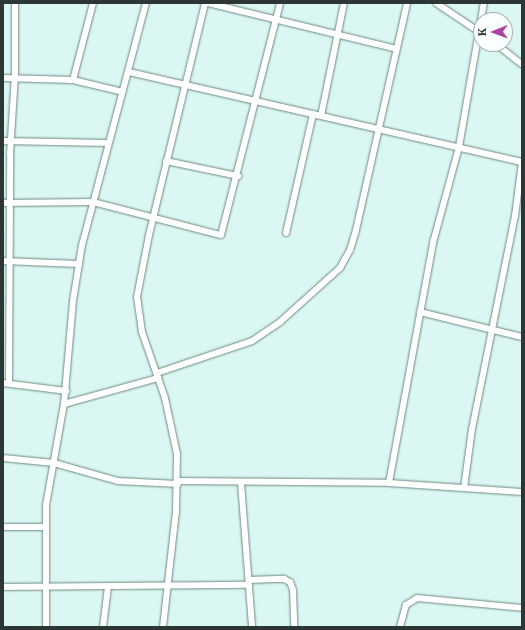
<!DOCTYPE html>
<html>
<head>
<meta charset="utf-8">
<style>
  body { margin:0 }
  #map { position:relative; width:525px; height:630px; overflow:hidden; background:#dbf7f3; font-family:"IBM Plex Serif",serif }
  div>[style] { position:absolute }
  .roads { filter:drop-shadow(0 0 1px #6e8884) drop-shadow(0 0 1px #6e8884) }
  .minor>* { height:6px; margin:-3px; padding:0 3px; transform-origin:3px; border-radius:3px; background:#fff }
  span { translate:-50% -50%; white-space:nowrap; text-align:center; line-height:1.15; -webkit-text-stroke:3.5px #f9fffe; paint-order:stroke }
  .frame { position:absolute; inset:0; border:4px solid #2c3735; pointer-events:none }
  .north { position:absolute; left:473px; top:12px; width:40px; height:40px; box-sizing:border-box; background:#f9fffe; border:1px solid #a7afae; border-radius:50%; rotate:269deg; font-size:11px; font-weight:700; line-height:16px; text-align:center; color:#2c3735 }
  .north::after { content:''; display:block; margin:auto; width:14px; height:18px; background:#ad43a4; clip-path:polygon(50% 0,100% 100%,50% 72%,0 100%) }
</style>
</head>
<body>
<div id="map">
  <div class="roads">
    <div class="minor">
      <i style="left:208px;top:3px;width:194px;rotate:13.7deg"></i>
      <i style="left:436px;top:3px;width:54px;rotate:33.7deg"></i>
      <i style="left:496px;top:44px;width:33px;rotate:38deg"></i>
      <i style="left:129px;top:72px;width:403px;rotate:12.9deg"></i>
      <i style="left:3px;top:78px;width:70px;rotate:1.6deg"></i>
      <i style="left:73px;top:80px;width:51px;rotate:13.5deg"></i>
      <i style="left:73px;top:80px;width:80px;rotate:-75.4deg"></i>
      <i style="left:321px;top:116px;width:115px;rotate:-78.5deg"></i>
      <i style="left:3px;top:141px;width:104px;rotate:1.1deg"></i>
      <i style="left:166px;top:161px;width:74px;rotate:11.8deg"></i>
      <i style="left:3px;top:203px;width:90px;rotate:-0.6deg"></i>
      <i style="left:93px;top:202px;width:132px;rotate:14.5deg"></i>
      <i style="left:221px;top:235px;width:239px;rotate:-75.7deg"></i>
      <i style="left:286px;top:233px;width:122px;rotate:-77.2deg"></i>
      <i style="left:3px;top:261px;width:76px;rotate:2.3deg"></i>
      <i style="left:420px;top:312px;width:105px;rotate:13.8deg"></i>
      <i style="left:157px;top:373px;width:100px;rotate:-18.6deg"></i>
      <i style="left:252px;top:341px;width:34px;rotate:-34deg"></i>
      <i style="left:280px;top:322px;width:81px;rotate:-42deg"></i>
      <i style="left:340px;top:268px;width:21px;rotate:-61deg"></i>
      <i style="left:350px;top:250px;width:21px;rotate:-73deg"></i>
      <i style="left:356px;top:230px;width:233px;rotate:-77.3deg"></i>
      <i style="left:3px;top:383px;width:64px;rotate:7.2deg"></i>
      <i style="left:9px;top:383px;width:229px;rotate:-89.7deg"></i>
      <i style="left:10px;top:154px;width:80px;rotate:-86.4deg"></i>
      <i style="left:15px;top:74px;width:71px;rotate:-90deg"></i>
      <i style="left:64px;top:404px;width:98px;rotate:-15.5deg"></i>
      <i style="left:3px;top:458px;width:51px;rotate:5.6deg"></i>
      <i style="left:54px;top:463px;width:66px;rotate:15.7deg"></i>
      <i style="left:118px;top:481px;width:60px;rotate:2.9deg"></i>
      <i style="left:178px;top:481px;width:211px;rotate:0.5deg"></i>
      <i style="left:389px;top:483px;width:133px;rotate:3.9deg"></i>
      <i style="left:241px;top:483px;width:144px;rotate:85.6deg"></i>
      <i style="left:389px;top:483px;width:248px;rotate:-79.6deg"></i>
      <i style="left:434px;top:239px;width:95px;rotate:-74.8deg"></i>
      <i style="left:459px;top:147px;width:146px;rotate:-80.2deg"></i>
      <i style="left:464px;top:488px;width:60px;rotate:-82.3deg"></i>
      <i style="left:472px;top:429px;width:217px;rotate:-78.6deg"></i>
      <i style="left:515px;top:216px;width:54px;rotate:-82.6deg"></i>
      <i style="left:3px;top:527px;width:43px"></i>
      <i style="left:249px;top:580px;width:35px;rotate:-2deg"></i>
      <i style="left:284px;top:579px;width:7px;rotate:27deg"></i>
      <i style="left:290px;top:582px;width:9px;rotate:69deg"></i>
      <i style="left:293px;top:590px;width:37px;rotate:88deg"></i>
      <i style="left:3px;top:587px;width:246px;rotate:-0.5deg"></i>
      <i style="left:46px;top:627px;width:122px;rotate:-90deg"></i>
      <i style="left:46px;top:505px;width:103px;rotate:-79.9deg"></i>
      <i style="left:64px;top:404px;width:103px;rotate:-85deg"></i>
      <i style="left:73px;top:301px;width:57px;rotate:-80.9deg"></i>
      <i style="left:82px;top:245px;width:250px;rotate:-75.2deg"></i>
      <i style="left:103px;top:627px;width:40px;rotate:-82.9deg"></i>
      <i style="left:163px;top:627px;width:116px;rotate:-83.6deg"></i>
      <i style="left:176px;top:512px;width:58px;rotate:-89deg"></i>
      <i style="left:177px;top:454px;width:57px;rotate:-102.1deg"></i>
      <i style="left:165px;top:398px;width:70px;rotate:-109.2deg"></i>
      <i style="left:142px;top:332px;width:35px;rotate:-98deg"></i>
      <i style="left:137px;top:297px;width:63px;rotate:-79deg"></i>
      <i style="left:149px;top:235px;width:239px;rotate:-76.4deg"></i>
      <i style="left:400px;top:627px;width:23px;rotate:-75deg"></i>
      <i style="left:406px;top:605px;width:13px;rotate:-32deg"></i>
      <i style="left:417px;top:598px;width:105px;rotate:5.4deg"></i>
    </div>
  </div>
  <div class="frame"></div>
  <div class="north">K</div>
</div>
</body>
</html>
